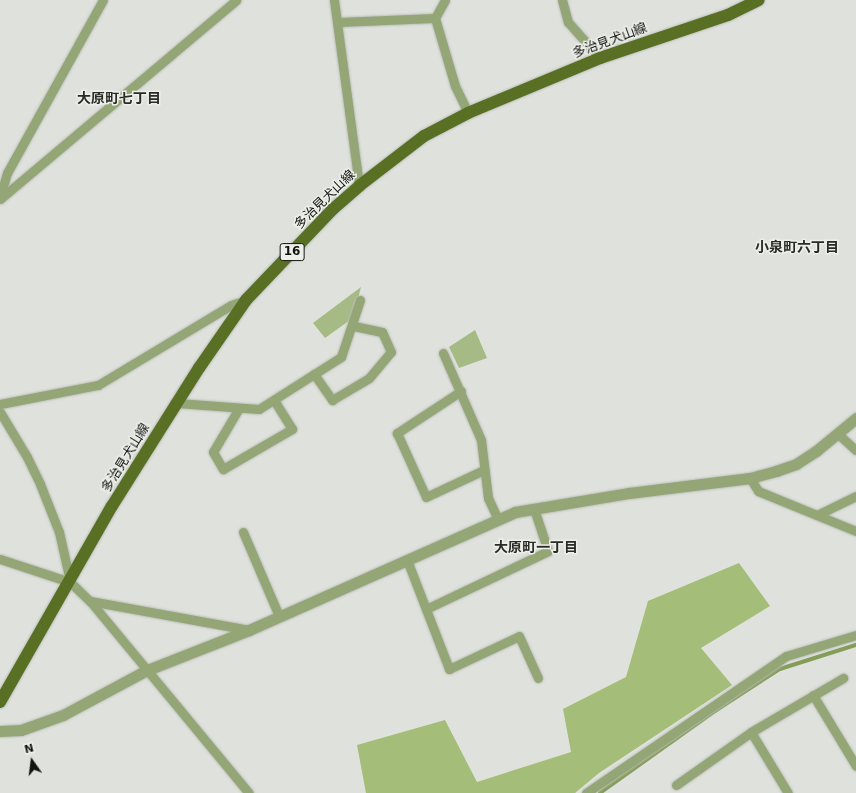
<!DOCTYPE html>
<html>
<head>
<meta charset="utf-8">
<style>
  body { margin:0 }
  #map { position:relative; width:856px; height:793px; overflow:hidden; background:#dfe2dc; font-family:"DejaVu Sans","Noto Sans JP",sans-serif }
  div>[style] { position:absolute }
  .green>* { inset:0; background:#a6ba85 }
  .forest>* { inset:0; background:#a4bd78 }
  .stream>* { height:3.5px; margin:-1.75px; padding:0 1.75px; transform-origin:1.75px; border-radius:1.75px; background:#869d5a }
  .roads { filter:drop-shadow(0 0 1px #babdb8) drop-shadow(0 0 1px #babdb8) }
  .minor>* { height:9px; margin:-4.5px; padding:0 4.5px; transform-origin:4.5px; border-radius:4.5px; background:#94a675 }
  .tertiary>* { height:11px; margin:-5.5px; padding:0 5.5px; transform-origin:5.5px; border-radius:5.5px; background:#94a675 }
  .primary>* { height:12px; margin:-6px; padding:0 6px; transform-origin:6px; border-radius:6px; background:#597024 }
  span { translate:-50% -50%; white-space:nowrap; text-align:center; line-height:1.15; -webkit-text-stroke:3px #edefe9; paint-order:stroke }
  .shield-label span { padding:1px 3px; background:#edefe9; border:1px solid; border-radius:3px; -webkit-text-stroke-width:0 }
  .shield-label { font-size:12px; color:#131412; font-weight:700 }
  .street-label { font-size:13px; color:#131412 }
  .neighbourhood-label { font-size:14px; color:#2a2b27; font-weight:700 }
  .north { position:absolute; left:12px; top:741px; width:40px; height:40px; -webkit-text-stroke:3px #edefe9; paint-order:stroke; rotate:346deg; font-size:11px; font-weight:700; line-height:16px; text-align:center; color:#131412 }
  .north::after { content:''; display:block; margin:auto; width:14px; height:18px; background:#131412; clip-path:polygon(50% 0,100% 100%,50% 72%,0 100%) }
</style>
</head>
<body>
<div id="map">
  <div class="green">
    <i style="clip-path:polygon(361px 287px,353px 318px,325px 338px,313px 323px)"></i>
    <i style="clip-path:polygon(475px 330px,487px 358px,459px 368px,449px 347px)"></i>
  </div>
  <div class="forest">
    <i style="clip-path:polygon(739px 563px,770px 606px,701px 648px,732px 685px,599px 773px,575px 793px,366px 793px,357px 745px,445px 720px,477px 782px,571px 752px,563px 709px,626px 677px,648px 601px)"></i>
  </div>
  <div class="stream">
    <i style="left:600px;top:793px;width:141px;rotate:-35.5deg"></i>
    <i style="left:715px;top:711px;width:77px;rotate:-32.9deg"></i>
    <i style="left:780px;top:669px;width:80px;rotate:-17.5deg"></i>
  </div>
  <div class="roads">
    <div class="minor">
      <i style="left:334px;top:0;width:188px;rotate:82.3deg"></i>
      <i style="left:445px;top:0;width:21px;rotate:119deg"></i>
      <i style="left:435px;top:18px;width:71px;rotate:73.6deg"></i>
      <i style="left:455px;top:86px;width:30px;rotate:64deg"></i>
      <i style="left:562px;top:0;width:23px;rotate:75deg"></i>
      <i style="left:568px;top:22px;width:48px;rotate:48.4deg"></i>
      <i style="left:338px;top:22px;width:97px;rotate:-2.4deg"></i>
      <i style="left:0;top:196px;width:24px;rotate:-73deg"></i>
      <i style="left:7px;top:173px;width:198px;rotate:-61deg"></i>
      <i style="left:0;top:199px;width:309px;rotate:-40.1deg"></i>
      <i style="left:443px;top:353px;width:95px;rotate:66.4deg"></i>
      <i style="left:481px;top:440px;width:58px;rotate:83.1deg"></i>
      <i style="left:488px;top:498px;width:23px;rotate:65deg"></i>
      <i style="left:314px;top:374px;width:32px;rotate:55deg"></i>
      <i style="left:332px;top:400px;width:43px;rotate:-30.7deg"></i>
      <i style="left:369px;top:378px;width:34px;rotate:-50deg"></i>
      <i style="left:391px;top:352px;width:22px;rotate:-114deg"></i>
      <i style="left:382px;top:332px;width:30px;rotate:-168deg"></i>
      <i style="left:461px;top:391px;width:77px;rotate:146.7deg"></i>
      <i style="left:397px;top:433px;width:70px;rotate:65.6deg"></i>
      <i style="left:426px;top:497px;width:64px;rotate:-25deg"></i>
      <i style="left:177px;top:403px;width:82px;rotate:4.2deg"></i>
      <i style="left:259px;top:409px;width:97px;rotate:-32.4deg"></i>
      <i style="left:341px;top:357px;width:60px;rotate:-71.6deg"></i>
      <i style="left:0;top:404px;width:100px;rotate:-11deg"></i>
      <i style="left:98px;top:385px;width:155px;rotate:-31deg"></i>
      <i style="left:231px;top:305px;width:16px;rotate:-18deg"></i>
      <i style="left:239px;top:408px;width:51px;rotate:120.6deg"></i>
      <i style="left:213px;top:452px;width:20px;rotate:60deg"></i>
      <i style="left:223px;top:469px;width:80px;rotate:-30.1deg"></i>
      <i style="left:292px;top:429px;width:34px;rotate:-122deg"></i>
      <i style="left:0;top:412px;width:52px;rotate:59deg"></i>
      <i style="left:27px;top:457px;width:30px;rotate:64deg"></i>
      <i style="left:40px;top:484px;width:52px;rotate:68.4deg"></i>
      <i style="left:59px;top:532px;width:50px;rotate:77.3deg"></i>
      <i style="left:838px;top:434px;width:24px;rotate:42deg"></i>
      <i style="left:750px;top:478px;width:15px;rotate:58deg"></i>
      <i style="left:758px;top:491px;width:106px;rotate:22.2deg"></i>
      <i style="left:817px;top:515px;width:43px;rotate:-26deg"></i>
      <i style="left:243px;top:532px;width:91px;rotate:66.8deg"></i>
      <i style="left:0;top:559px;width:74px;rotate:18.2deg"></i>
      <i style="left:70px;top:582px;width:28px;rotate:44deg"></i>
      <i style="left:90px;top:601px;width:249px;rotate:50.4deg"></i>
      <i style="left:407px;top:560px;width:117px;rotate:68.9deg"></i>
      <i style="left:449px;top:669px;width:77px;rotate:-25.2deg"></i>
      <i style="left:519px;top:636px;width:46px;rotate:65.7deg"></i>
      <i style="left:90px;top:601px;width:162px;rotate:10.3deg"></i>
      <i style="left:426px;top:609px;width:135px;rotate:-25.4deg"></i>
      <i style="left:548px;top:551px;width:44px;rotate:-108.4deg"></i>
      <i style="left:813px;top:695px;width:83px;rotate:58.8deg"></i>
      <i style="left:751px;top:732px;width:71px;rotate:58.8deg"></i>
      <i style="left:676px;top:785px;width:92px;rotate:-35.2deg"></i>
      <i style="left:751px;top:732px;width:107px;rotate:-30.4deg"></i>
      <i style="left:586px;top:793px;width:242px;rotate:-34.4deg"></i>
      <i style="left:786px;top:656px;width:73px;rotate:-16.7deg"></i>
    </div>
    <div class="tertiary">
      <i style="left:0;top:731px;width:21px;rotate:-3deg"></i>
      <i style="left:21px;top:730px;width:45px;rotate:-19.7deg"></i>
      <i style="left:63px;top:715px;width:95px;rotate:-28.2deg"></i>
      <i style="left:147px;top:670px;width:110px;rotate:-21.4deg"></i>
      <i style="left:249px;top:630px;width:291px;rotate:-23.9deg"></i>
      <i style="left:515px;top:512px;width:116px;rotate:-9.5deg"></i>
      <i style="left:629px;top:493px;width:122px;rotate:-7.1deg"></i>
      <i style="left:750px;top:478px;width:27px;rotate:-15deg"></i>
      <i style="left:776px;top:471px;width:21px;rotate:-19deg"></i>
      <i style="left:796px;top:464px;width:24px;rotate:-33deg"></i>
      <i style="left:816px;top:451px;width:52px;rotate:-39.5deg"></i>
    </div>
    <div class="primary">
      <i style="left:0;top:702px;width:226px;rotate:-60.3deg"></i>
      <i style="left:112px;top:506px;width:163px;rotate:-57.8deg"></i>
      <i style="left:199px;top:368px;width:83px;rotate:-55.3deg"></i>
      <i style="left:246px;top:300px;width:126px;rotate:-46.3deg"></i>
      <i style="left:333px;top:209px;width:35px;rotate:-41deg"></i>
      <i style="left:359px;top:186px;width:82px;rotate:-37.6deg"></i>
      <i style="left:424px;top:136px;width:50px;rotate:-27.6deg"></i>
      <i style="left:468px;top:113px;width:143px;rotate:-22.6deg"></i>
      <i style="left:600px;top:58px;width:135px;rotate:-18.6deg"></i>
      <i style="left:728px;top:15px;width:34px;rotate:-26deg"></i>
    </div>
  </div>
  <div class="shield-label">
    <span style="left:292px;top:252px">16</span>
  </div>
  <div class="street-label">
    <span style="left:610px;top:41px;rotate:-20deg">多治見犬山線</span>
    <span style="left:325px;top:200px;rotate:-44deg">多治見犬山線</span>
    <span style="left:126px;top:458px;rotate:-58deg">多治見犬山線</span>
  </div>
  <div class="neighbourhood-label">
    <span style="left:119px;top:98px">大原町七丁目</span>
    <span style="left:797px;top:247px">小泉町六丁目</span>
    <span style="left:536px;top:547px">大原町一丁目</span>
  </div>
  <div class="north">N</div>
</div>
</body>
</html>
